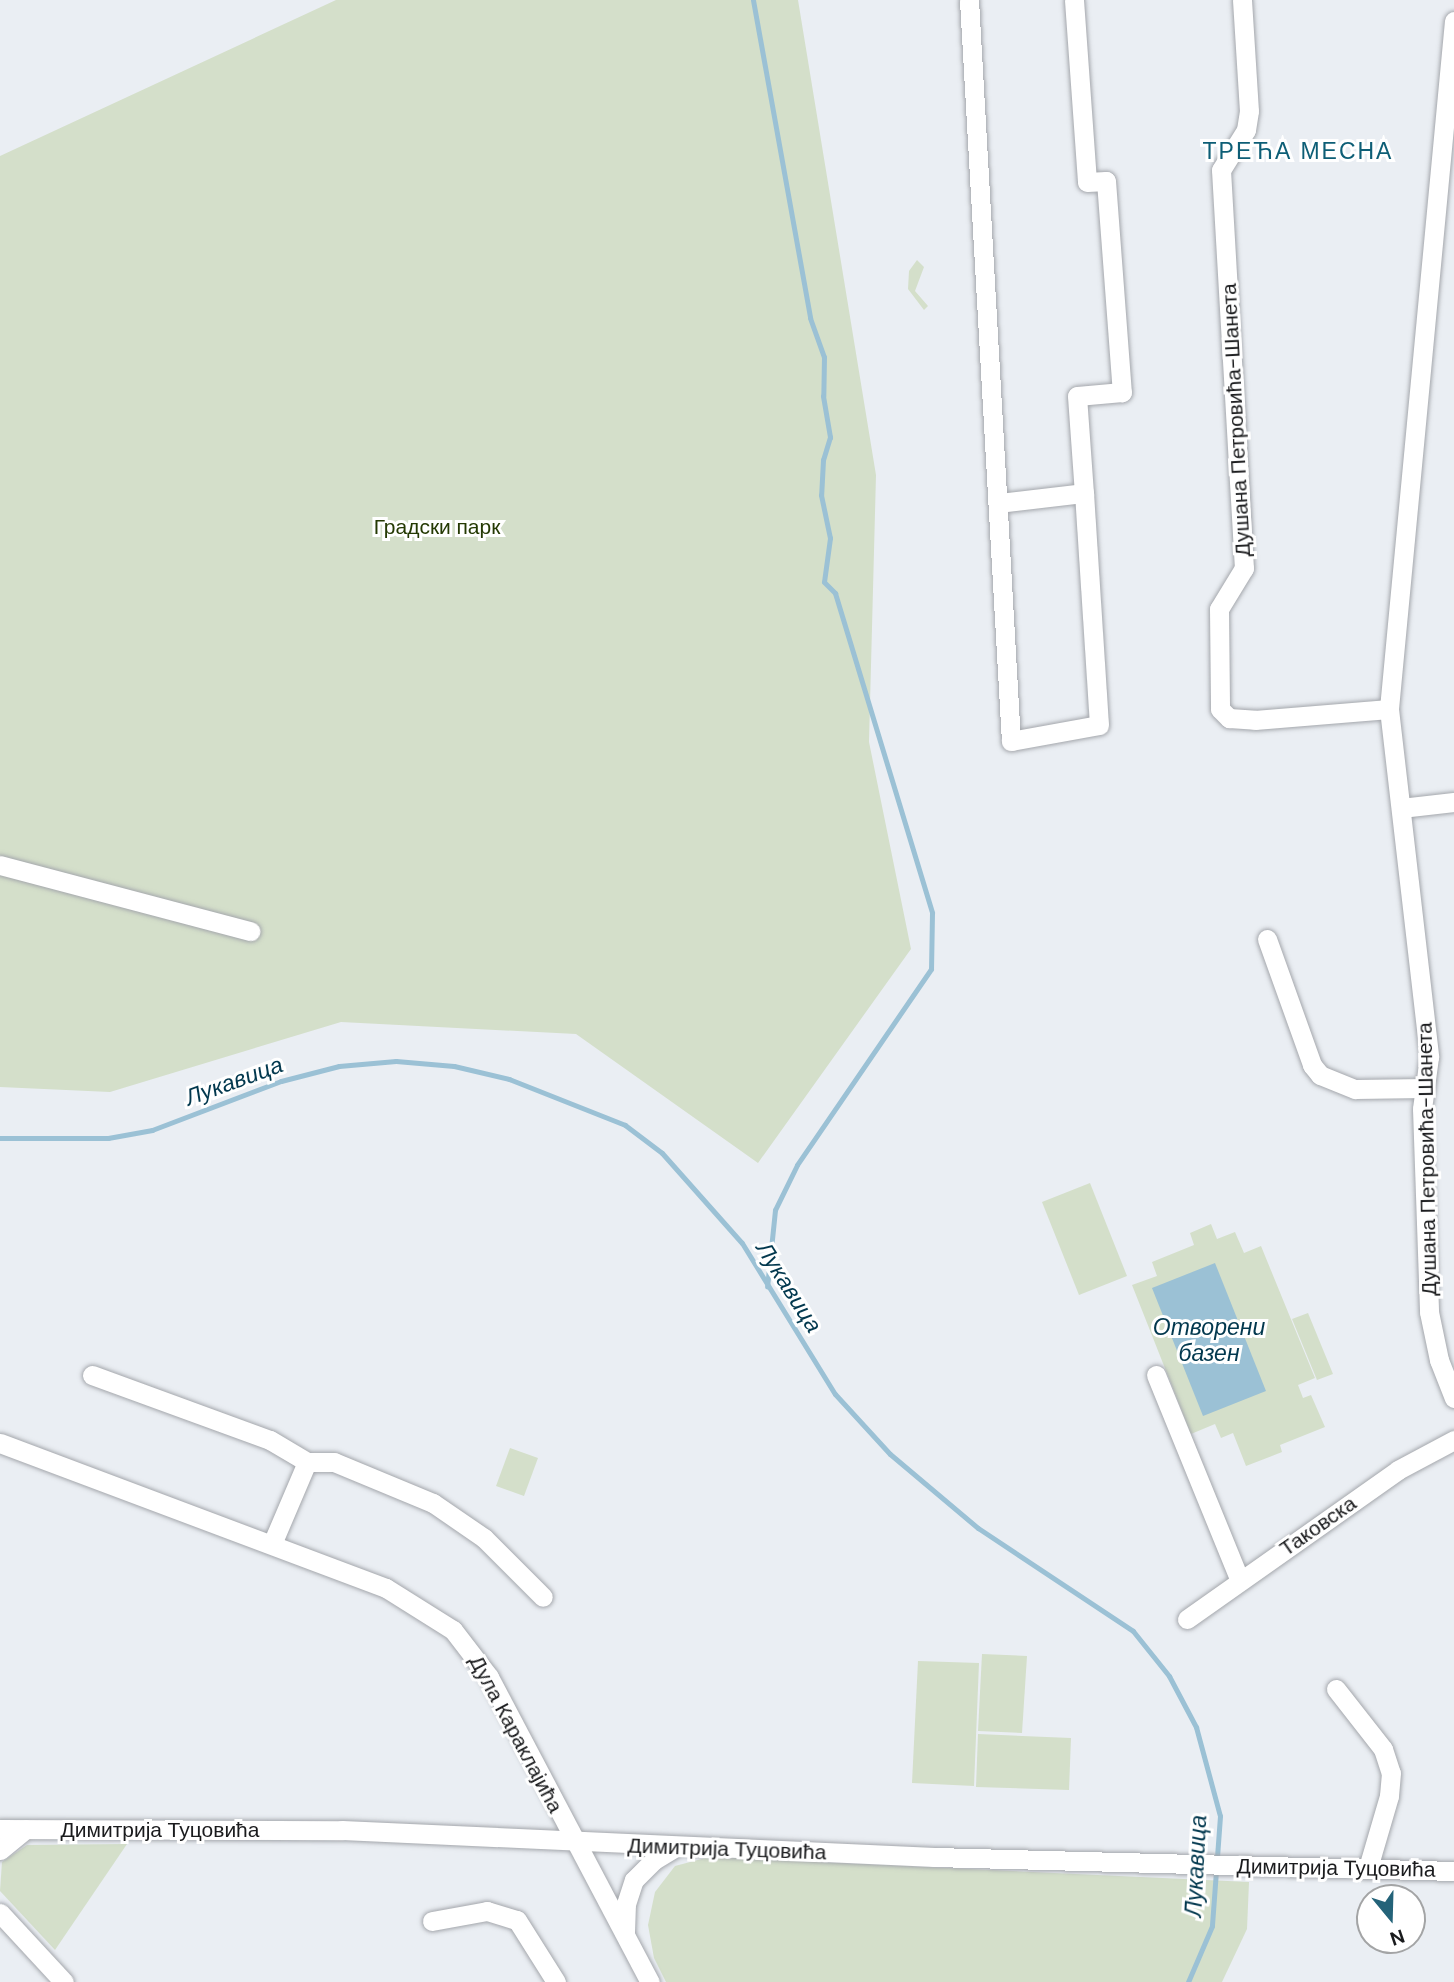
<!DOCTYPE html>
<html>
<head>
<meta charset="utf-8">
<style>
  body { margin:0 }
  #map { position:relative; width:1454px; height:1982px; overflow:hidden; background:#eaeef3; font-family:"DM Sans",sans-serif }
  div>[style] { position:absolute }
  .green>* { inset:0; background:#d4dfca }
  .water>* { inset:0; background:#9bc1d5 }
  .stream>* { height:5px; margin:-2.5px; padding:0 2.5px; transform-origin:2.5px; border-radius:2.5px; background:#9bc1d5 }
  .roads { filter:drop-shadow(0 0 2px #a4a7ac) drop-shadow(0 0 2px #a4a7ac) }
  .minor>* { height:19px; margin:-9.5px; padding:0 9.5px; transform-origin:9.5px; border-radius:9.5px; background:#fff }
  span { translate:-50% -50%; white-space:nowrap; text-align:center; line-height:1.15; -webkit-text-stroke:6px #fff; paint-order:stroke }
  .street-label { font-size:21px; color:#1a1b1d }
  .park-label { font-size:21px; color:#253a04 }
  .neighbourhood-label { font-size:23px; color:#0d5e76; letter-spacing:2px }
  .water-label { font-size:23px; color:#02384e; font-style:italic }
  .north { position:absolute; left:1356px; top:1884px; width:70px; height:70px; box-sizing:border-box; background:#fff; border:2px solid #a3a4a5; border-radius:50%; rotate:161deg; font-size:19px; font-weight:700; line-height:28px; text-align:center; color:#1a1b1d }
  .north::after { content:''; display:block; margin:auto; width:24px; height:32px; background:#246379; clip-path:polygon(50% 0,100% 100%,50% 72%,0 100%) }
</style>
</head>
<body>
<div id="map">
  <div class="green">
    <i style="clip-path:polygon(336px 0,798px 0,876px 475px,869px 742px,911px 949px,758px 1163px,576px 1034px,341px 1022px,110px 1092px,0 1087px,0 156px)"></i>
    <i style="clip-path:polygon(917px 260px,924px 267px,915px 291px,928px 306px,924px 310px,908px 289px,909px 271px)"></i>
    <i style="clip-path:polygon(1090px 1183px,1127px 1276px,1079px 1295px,1042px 1202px)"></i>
    <i style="clip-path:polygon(1211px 1224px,1217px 1239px,1235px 1232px,1244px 1253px,1261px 1246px,1315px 1378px,1298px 1385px,1303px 1398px,1311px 1395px,1325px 1427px,1280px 1445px,1282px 1452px,1246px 1466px,1233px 1433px,1221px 1438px,1215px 1424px,1191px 1434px,1132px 1285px,1157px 1276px,1152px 1262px,1194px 1245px,1190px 1233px)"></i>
    <i style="clip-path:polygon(1308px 1313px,1333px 1374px,1317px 1380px,1292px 1319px)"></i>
    <i style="clip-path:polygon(510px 1448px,538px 1458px,524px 1496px,496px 1486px)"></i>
    <i style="clip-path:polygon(982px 1654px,1027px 1656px,1022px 1733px,978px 1731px)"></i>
    <i style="clip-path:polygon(918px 1661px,979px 1663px,974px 1786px,912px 1783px)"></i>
    <i style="clip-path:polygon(978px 1734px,1071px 1738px,1069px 1790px,976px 1787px)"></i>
    <i style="clip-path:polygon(127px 1844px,55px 1950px,0 1891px,2px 1862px,27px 1845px)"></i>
    <i style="clip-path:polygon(709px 1857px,1249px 1882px,1247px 1929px,1222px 1982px,666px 1982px,654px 1958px,648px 1925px,655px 1892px,675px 1866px)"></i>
  </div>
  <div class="water">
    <i style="clip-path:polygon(1215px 1263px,1266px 1391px,1203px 1416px,1152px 1288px)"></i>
  </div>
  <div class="stream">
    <i style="left:753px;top:0;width:323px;rotate:79.8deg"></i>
    <i style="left:810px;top:318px;width:41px;rotate:70.3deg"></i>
    <i style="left:824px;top:357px;width:39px;rotate:91deg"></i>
    <i style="left:823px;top:396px;width:42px;rotate:80.3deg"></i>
    <i style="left:830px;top:437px;width:24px;rotate:107deg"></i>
    <i style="left:823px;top:460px;width:35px;rotate:93deg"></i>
    <i style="left:821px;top:495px;width:44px;rotate:78.2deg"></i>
    <i style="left:830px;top:538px;width:44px;rotate:97.8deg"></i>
    <i style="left:824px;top:582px;width:16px;rotate:45deg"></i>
    <i style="left:835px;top:593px;width:334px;rotate:73.1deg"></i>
    <i style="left:932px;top:913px;width:56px;rotate:91deg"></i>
    <i style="left:931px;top:969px;width:237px;rotate:124.4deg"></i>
    <i style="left:797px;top:1165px;width:50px;rotate:116.1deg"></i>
    <i style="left:775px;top:1210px;width:77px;rotate:95.9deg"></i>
    <i style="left:0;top:1138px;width:108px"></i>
    <i style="left:108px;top:1138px;width:45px;rotate:-10.3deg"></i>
    <i style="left:152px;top:1130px;width:138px;rotate:-20.8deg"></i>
    <i style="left:281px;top:1081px;width:60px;rotate:-14.5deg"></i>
    <i style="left:339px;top:1066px;width:57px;rotate:-5deg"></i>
    <i style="left:396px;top:1061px;width:58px;rotate:4.9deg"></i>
    <i style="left:454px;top:1066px;width:57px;rotate:13.3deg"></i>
    <i style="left:509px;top:1079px;width:125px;rotate:21.6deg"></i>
    <i style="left:625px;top:1125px;width:46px;rotate:37.1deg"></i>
    <i style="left:662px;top:1153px;width:120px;rotate:48.4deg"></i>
    <i style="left:742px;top:1243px;width:177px;rotate:58.4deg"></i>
    <i style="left:835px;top:1394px;width:81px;rotate:47.5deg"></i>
    <i style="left:890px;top:1454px;width:115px;rotate:40.1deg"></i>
    <i style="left:978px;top:1528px;width:186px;rotate:33.6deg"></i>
    <i style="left:1133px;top:1631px;width:58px;rotate:51.3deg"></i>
    <i style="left:1169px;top:1676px;width:58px;rotate:62.1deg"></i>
    <i style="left:1196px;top:1727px;width:92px;rotate:74.9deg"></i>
    <i style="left:1220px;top:1816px;width:110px;rotate:94.2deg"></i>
    <i style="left:1212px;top:1926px;width:61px;rotate:113.2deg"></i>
  </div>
  <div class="roads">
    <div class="minor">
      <i style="left:969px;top:0;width:742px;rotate:86.76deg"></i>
      <i style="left:1011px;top:741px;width:89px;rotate:-10.3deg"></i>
      <i style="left:1099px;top:725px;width:232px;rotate:-93.7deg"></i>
      <i style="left:1084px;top:493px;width:86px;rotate:173.3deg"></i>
      <i style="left:1074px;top:0;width:182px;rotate:85.9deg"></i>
      <i style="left:1087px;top:182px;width:19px;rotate:-3deg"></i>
      <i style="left:1106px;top:181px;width:212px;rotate:85.7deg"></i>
      <i style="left:1122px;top:392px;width:45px;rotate:174.9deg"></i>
      <i style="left:1077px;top:396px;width:97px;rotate:85.9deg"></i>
      <i style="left:1242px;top:0;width:111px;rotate:86.4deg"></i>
      <i style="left:1249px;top:111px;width:19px;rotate:99deg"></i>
      <i style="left:1246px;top:130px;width:47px;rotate:122deg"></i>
      <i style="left:1221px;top:170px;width:399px;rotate:86.7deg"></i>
      <i style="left:1244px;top:568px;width:48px;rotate:121.4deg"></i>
      <i style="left:1219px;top:609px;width:100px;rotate:89.4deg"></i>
      <i style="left:1220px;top:709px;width:13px;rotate:45deg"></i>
      <i style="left:1229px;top:718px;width:26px;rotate:4deg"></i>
      <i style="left:1255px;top:720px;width:134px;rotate:-4.7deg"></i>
      <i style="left:1454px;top:21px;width:691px;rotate:95.4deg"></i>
      <i style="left:1389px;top:709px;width:350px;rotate:83.4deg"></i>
      <i style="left:1429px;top:1057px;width:52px;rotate:97.7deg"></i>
      <i style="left:1422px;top:1109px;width:203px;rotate:88deg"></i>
      <i style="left:1429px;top:1312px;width:49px;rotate:78.2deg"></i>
      <i style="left:1439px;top:1360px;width:41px;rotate:68.5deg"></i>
      <i style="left:1401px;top:808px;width:53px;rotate:-6.5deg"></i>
      <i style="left:0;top:865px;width:259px;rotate:14.8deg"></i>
      <i style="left:1267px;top:939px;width:134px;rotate:70.3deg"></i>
      <i style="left:1312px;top:1065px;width:13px;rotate:51deg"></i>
      <i style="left:1320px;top:1075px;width:38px;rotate:22deg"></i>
      <i style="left:1355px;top:1089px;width:70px;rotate:-0.8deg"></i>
      <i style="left:92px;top:1375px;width:189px;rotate:20.1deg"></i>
      <i style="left:270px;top:1440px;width:43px;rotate:30.7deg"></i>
      <i style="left:1156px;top:1375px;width:222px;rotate:67.8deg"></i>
      <i style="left:0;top:1443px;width:412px;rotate:20.6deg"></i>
      <i style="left:386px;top:1588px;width:79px;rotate:32.1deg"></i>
      <i style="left:453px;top:1630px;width:59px;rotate:52.5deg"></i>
      <i style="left:489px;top:1677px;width:345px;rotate:62.2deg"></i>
      <i style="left:272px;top:1544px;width:89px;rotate:-66.9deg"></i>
      <i style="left:307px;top:1462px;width:27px"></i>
      <i style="left:334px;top:1462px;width:107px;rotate:22.5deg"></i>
      <i style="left:433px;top:1503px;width:62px;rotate:34.5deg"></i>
      <i style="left:484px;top:1538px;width:83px;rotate:45deg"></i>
      <i style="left:1187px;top:1619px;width:258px;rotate:-35.2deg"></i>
      <i style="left:1398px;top:1470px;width:64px;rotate:-28.2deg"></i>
      <i style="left:1336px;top:1689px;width:76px;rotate:51.9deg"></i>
      <i style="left:1383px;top:1749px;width:25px;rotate:72deg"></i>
      <i style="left:1391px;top:1773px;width:23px;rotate:95deg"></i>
      <i style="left:1389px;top:1796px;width:75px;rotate:106.3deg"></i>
      <i style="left:0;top:1829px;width:342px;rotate:0.2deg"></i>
      <i style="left:342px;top:1830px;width:593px;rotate:2.61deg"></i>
      <i style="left:934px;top:1857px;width:520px;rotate:1.54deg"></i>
      <i style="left:0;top:1850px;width:33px;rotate:-39deg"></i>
      <i style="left:0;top:1913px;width:94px;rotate:47.2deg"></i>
      <i style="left:432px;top:1921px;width:56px;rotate:-10.3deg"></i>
      <i style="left:487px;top:1911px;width:31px;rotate:17deg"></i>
      <i style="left:517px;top:1920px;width:73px;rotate:57.8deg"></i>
      <i style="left:625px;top:1932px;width:28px;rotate:-88deg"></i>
      <i style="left:626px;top:1904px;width:25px;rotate:-72deg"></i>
      <i style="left:634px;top:1880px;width:28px;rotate:-45deg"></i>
      <i style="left:654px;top:1860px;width:26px;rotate:-31deg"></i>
    </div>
  </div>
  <div class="street-label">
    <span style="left:1236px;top:420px;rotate:-93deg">Душана Петровића-Шанета</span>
    <span style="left:1427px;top:1159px;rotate:-91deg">Душана Петровића-Шанета</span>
    <span style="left:1318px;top:1526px;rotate:-35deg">Таковска</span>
    <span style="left:516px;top:1734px;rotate:62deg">Дула Караклајића</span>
    <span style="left:160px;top:1830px">Димитрија Туцовића</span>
    <span style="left:727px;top:1849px;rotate:2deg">Димитрија Туцовића</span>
    <span style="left:1336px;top:1868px;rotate:1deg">Димитрија Туцовића</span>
  </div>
  <div class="park-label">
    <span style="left:437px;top:527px">Градски парк</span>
  </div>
  <div class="neighbourhood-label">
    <span style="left:1298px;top:151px">ТРЕЋА МЕСНА</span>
  </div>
  <div class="water-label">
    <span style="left:234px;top:1081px;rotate:-20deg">Лукавица</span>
    <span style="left:789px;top:1287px;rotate:58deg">Лукавица</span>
    <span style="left:1209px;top:1340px">Отворени<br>базен</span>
    <span style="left:1196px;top:1866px;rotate:-87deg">Лукавица</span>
  </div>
  <div class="north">N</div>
</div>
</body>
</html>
